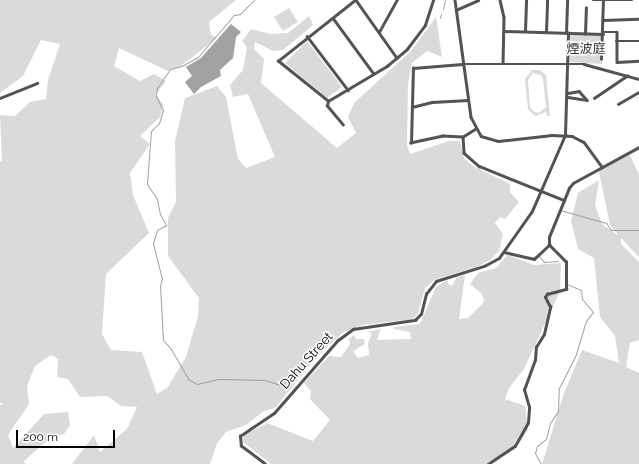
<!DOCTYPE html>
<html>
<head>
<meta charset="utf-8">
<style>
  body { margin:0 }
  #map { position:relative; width:639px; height:464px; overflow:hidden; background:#fff; font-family:Raleway,"Noto Sans TC",sans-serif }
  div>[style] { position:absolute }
  .green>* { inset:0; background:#dadada }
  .water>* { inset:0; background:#a1a1a1 }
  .stream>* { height:1px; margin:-0.5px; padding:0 0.5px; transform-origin:0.5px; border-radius:0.5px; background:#a1a1a1 }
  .street>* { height:2.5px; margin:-1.25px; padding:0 1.25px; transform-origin:1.25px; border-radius:1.25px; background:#535353 }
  span { translate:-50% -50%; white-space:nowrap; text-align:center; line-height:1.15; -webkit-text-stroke:3px #fff; paint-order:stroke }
  .park-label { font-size:13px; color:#313131 }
  .street-label { font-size:13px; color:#000 }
  .scale { position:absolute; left:16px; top:430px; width:99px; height:18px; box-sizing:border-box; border:2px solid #000; border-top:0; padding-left:5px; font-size:12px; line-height:14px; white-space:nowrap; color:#000; -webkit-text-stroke:3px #fff; paint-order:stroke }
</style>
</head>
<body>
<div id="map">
  <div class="green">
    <i style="clip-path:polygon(0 0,236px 0,209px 22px,211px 35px,217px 38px,181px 66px,168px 71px,119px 48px,114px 66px,140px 81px,154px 74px,166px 81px,156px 94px,163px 105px,160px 117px,140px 136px,150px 144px,130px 173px,133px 195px,149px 233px,106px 274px,102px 334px,111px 350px,142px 352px,157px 394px,167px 388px,186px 357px,198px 316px,199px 298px,168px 256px,168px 218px,176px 202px,175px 141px,185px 98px,217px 86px,226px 97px,238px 159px,246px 168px,275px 157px,248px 94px,233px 97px,230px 85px,243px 70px,247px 47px,242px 41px,251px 29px,270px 34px,288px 33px,309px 16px,313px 25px,283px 50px,273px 51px,255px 42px,254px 49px,264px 59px,261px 83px,337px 148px,356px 133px,348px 117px,354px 103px,411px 51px,436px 17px,442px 57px,427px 51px,412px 63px,408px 84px,407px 144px,410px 154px,449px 141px,460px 141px,464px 158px,473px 166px,510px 184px,510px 192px,519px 202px,505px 219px,500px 217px,495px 223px,503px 234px,499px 251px,490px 260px,477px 267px,436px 279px,425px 288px,418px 314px,413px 319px,363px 325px,342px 333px,314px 360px,275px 408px,264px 411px,246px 425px,226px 432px,217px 443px,210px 464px,72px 464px,94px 435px,100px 452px,127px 429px,137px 407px,121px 406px,107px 396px,80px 397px,68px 379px,57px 377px,58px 359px,51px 355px,35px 366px,27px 386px,29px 404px,8px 435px,13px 448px,44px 414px,68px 412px,70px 425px,64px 434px,51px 437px,23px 462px,27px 464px,0 464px,0 405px,3px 404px,0 402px,0 161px,2px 161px,0 115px,15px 116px,30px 102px,46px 99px,48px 80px,60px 44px,41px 40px,23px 76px,0 93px)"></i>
    <i style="clip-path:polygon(289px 8px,298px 22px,283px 31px,274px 17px)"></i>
    <i style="clip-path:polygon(570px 33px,603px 34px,602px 64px,569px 62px)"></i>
    <i style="clip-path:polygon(307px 41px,342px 87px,327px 98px,285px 63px)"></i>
    <i style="clip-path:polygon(evenodd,532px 70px,540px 70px,546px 75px,550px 116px,547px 116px,546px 112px,535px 116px,528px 109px,525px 79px,532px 70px,533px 73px,541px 75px,543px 79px,546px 107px,539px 113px,534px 112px,530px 107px,528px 80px,533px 73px)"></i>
    <i style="clip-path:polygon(630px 155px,639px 175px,639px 257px,621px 238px,621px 244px,639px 262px,639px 340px,630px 343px,626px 367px,639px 373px,639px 464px,542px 464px,564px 393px,582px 350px,619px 363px,615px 336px,600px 317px,594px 258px,578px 249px,571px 221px,578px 193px,599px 180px,595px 205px,602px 224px,619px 236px,610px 225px,599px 172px,602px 167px)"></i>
    <i style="clip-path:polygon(507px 255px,534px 265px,561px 263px,560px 291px,524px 369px,509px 388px,505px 399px,525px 406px,528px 430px,514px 450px,486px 464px,271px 464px,244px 443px,242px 440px,245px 435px,267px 423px,313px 441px,330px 420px,310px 399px,311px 391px,304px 383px,329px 356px,341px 357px,350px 344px,349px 339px,354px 335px,356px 339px,364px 339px,365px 344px,353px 351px,358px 358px,369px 355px,368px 343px,372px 333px,367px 332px,381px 329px,377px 340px,411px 339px,410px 332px,394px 329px,393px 327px,420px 324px,436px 287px,447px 280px,449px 285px,453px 285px,456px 278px,465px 275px,459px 319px,468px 318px,484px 302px,482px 294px,470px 284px,478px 273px,496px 268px)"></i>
  </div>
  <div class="water">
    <i style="clip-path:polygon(231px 24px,241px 32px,236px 37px,233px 58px,220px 70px,221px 76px,201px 87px,194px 94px,185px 82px,192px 76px,186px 67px,201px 58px)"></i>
  </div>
  <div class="stream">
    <i style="left:254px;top:0;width:20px;rotate:135deg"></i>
    <i style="left:240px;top:14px;width:6px;rotate:171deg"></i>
    <i style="left:234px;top:15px;width:55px;rotate:130.6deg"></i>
    <i style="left:198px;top:57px;width:18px;rotate:151deg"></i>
    <i style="left:182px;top:66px;width:12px;rotate:166deg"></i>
    <i style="left:170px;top:69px;width:23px;rotate:124deg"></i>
    <i style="left:157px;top:88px;width:8px;rotate:97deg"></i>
    <i style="left:156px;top:96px;width:16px;rotate:63deg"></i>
    <i style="left:163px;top:110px;width:14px;rotate:107deg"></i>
    <i style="left:159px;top:123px;width:11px;rotate:135deg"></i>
    <i style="left:151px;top:131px;width:53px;rotate:94.3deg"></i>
    <i style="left:147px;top:184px;width:18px;rotate:56deg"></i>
    <i style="left:157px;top:199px;width:15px;rotate:79deg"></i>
    <i style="left:160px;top:214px;width:13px;rotate:61deg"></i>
    <i style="left:166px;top:225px;width:10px;rotate:151deg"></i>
    <i style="left:157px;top:230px;width:14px;rotate:107deg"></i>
    <i style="left:153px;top:243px;width:36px;rotate:76deg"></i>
    <i style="left:162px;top:278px;width:8px;rotate:104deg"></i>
    <i style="left:160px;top:286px;width:54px;rotate:86.8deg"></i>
    <i style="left:163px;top:340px;width:12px;rotate:48deg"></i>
    <i style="left:171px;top:349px;width:34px;rotate:60deg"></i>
    <i style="left:188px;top:379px;width:10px;rotate:29deg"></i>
    <i style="left:197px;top:384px;width:22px;rotate:-13deg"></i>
    <i style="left:218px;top:379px;width:47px;rotate:1.2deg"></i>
    <i style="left:265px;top:380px;width:16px;rotate:18deg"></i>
    <i style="left:280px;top:385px;width:7px;rotate:-34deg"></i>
    <i style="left:443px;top:9px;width:9px;rotate:-77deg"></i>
    <i style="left:440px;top:18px;width:4px;rotate:-76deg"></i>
    <i style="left:560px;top:210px;width:48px;rotate:15.8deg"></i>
    <i style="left:606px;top:223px;width:9px;rotate:54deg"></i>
    <i style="left:611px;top:230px;width:28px"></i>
    <i style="left:539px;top:256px;width:8px;rotate:50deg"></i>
    <i style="left:544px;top:262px;width:14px;rotate:-4deg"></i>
    <i style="left:541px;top:464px;width:13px;rotate:-119deg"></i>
    <i style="left:535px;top:453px;width:7px;rotate:-74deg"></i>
    <i style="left:537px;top:446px;width:11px;rotate:-38deg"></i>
    <i style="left:546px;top:439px;width:16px;rotate:-76deg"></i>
    <i style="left:550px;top:423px;width:14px;rotate:-56deg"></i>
    <i style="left:558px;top:411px;width:23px;rotate:-88deg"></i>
    <i style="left:559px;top:388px;width:35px;rotate:-63deg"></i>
    <i style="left:575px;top:357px;width:38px;rotate:-73deg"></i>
    <i style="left:586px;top:321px;width:11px;rotate:-52deg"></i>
    <i style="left:593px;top:312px;width:17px;rotate:-130deg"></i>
    <i style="left:582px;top:299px;width:9px;rotate:-96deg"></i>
    <i style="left:581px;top:290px;width:15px;rotate:-157deg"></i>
  </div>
  <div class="street">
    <i style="left:356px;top:0;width:71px;rotate:54.7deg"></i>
    <i style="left:455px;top:0;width:118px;rotate:82.2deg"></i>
    <i style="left:471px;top:117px;width:21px;rotate:62deg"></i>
    <i style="left:481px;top:136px;width:18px;rotate:16deg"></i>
    <i style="left:498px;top:141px;width:54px;rotate:-6.3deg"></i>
    <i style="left:552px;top:135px;width:20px;rotate:3deg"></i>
    <i style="left:572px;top:136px;width:13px;rotate:27deg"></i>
    <i style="left:584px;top:142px;width:31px;rotate:54deg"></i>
    <i style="left:500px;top:0;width:17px;rotate:77deg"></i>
    <i style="left:504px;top:17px;width:46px;rotate:91.2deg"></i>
    <i style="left:593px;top:0;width:39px"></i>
    <i style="left:456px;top:10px;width:24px;rotate:-24deg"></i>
    <i style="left:333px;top:18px;width:69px;rotate:53.8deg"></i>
    <i style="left:603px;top:20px;width:36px;rotate:-2deg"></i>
    <i style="left:504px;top:31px;width:99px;rotate:1.7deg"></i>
    <i style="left:525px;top:31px;width:31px;rotate:-88deg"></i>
    <i style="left:379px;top:32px;width:37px;rotate:-61deg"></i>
    <i style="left:546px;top:32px;width:32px;rotate:-88deg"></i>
    <i style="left:602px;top:32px;width:15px"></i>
    <i style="left:617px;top:32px;width:30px;rotate:90deg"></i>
    <i style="left:617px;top:62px;width:22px;rotate:-3deg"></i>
    <i style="left:566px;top:33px;width:33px;rotate:-88deg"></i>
    <i style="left:585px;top:34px;width:26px;rotate:-88deg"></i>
    <i style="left:307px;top:36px;width:68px;rotate:52.8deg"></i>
    <i style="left:616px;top:41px;width:23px"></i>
    <i style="left:601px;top:59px;width:59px;rotate:-88.1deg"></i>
    <i style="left:568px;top:93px;width:11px;rotate:-10deg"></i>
    <i style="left:579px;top:91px;width:12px;rotate:48deg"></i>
    <i style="left:568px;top:97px;width:18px;rotate:9deg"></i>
    <i style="left:0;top:98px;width:40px;rotate:-22deg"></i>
    <i style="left:594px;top:98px;width:40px;rotate:-34deg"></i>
    <i style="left:328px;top:101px;width:69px;rotate:-30.7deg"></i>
    <i style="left:387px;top:66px;width:26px;rotate:-40deg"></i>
    <i style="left:407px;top:49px;width:30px;rotate:-53deg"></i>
    <i style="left:425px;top:25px;width:26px;rotate:-72deg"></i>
    <i style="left:618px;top:104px;width:24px;rotate:-30deg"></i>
    <i style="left:412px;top:107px;width:21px;rotate:-14deg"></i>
    <i style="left:432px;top:102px;width:36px;rotate:-3deg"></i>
    <i style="left:343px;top:125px;width:25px;rotate:-130deg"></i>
    <i style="left:327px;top:106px;width:5px;rotate:-79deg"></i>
    <i style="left:328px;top:101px;width:64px;rotate:-141.3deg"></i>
    <i style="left:278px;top:61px;width:98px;rotate:-38.4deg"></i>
    <i style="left:476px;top:129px;width:15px;rotate:148deg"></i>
    <i style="left:463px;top:137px;width:20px;rotate:-177deg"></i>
    <i style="left:443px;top:136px;width:33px;rotate:168deg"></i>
    <i style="left:411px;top:143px;width:75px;rotate:-88.5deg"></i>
    <i style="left:413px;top:68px;width:49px;rotate:-4.7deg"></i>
    <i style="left:462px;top:64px;width:122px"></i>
    <i style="left:584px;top:64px;width:57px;rotate:15.3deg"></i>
    <i style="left:463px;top:137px;width:16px;rotate:86deg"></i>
    <i style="left:464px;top:153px;width:20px;rotate:41deg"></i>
    <i style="left:479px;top:166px;width:92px;rotate:21.8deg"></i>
    <i style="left:504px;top:252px;width:31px;rotate:13deg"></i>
    <i style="left:534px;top:259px;width:21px;rotate:-43deg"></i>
    <i style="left:265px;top:464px;width:30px;rotate:-143deg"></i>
    <i style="left:241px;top:446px;width:10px;rotate:-96deg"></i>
    <i style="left:240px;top:436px;width:41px;rotate:-34.1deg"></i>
    <i style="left:274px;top:413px;width:97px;rotate:-48.8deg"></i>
    <i style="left:338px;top:340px;width:19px;rotate:-36deg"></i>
    <i style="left:353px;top:329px;width:63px;rotate:-8.3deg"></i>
    <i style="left:415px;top:320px;width:8px;rotate:-45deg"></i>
    <i style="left:421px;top:314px;width:21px;rotate:-76deg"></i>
    <i style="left:426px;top:294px;width:16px;rotate:-52deg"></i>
    <i style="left:436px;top:281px;width:50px;rotate:-17.4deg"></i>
    <i style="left:484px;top:266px;width:17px;rotate:-28deg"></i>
    <i style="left:499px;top:258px;width:57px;rotate:-54.9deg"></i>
    <i style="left:532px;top:211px;width:83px;rotate:-66.5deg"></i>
    <i style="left:565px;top:135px;width:102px;rotate:-88.3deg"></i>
    <i style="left:488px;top:464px;width:32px;rotate:-34deg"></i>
    <i style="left:515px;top:446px;width:26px;rotate:-61deg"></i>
    <i style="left:528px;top:423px;width:16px;rotate:-86deg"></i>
    <i style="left:529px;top:407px;width:18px;rotate:-106deg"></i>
    <i style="left:524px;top:390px;width:32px;rotate:-70deg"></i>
    <i style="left:535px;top:360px;width:13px;rotate:-86deg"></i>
    <i style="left:536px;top:347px;width:15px;rotate:-58deg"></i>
    <i style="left:544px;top:334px;width:28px;rotate:-77deg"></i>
    <i style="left:550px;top:307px;width:11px;rotate:-117deg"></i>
    <i style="left:545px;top:297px;width:4px;rotate:-56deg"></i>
    <i style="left:547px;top:294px;width:20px;rotate:-15deg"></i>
    <i style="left:566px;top:289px;width:27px;rotate:-90deg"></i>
    <i style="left:566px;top:262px;width:24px;rotate:-135deg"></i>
    <i style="left:549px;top:245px;width:8px;rotate:-90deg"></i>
    <i style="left:549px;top:237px;width:53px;rotate:-67.8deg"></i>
    <i style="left:569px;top:188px;width:6px;rotate:-51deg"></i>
    <i style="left:573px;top:183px;width:75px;rotate:-28.6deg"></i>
  </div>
  <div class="park-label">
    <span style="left:586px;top:49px">煙波庭</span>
  </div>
  <div class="street-label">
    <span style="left:307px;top:361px;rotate:-48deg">Dahu Street</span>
  </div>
  <div class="scale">200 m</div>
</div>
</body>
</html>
